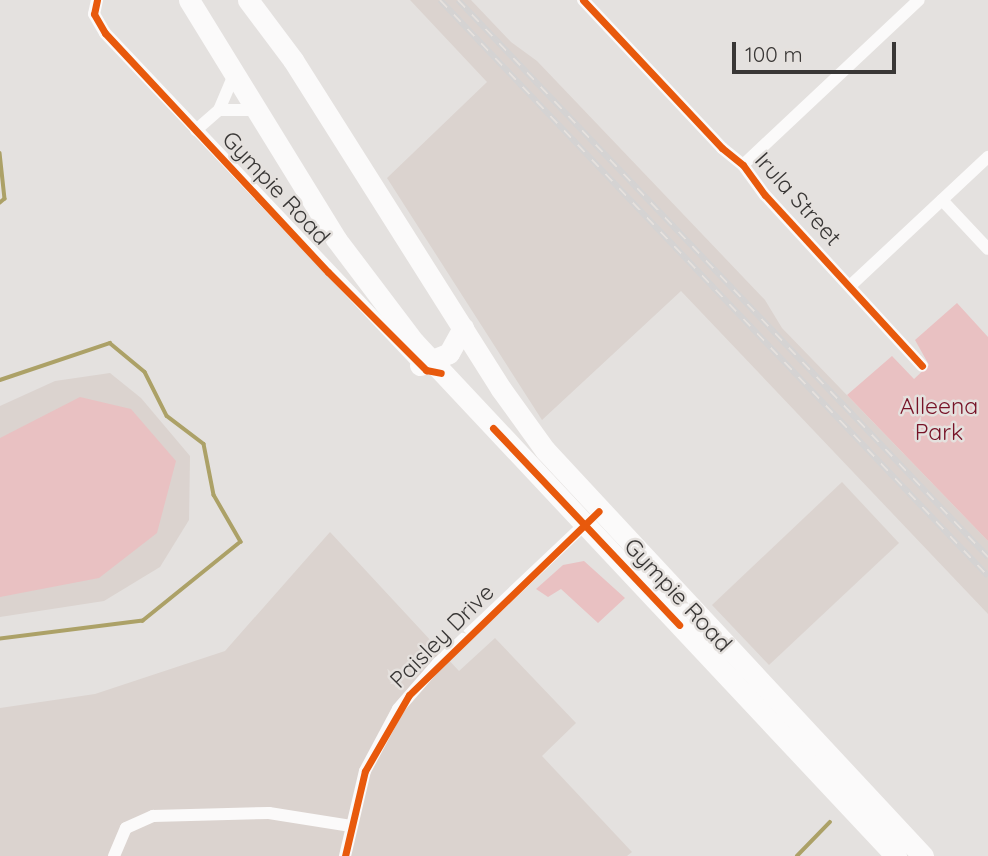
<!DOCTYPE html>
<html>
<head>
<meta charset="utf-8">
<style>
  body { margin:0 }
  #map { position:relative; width:988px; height:856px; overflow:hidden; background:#e4e1df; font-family:Quicksand,sans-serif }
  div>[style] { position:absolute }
  .built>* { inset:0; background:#dbd3cf }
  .green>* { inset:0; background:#e9c1c2 }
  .stream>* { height:3.5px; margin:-1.75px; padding:0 1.75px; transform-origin:1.75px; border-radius:1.75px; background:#aca167 }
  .street>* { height:12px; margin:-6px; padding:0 6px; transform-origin:6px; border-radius:6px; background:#fbfafa }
  .highway>* { height:21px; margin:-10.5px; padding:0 10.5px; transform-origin:10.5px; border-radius:10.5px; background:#fbfafa }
  .rail>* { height:6px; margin-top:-3px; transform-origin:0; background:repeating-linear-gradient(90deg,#e5e1de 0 10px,#d4d3d3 0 20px); box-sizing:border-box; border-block:2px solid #d4d3d3 }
  .cycleway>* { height:7px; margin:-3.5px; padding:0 3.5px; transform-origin:3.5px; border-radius:3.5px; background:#e8590c }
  span { translate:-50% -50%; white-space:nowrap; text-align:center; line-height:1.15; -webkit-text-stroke:5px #e5e1de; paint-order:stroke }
  .street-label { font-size:23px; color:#393736 }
  .park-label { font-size:23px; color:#771327 }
  .scale { position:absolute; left:732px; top:42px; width:164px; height:32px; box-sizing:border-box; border:4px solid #393736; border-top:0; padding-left:9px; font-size:21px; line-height:24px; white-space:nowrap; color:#393736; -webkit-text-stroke:5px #e5e1de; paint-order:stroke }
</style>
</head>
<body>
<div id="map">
  <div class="built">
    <i style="clip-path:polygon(410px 0,471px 0,511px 42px,537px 61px,765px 300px,782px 328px,988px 541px,988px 614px,681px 291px,542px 420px,387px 178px,487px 82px)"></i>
    <i style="clip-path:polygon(110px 373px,141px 398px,190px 456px,189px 520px,160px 567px,104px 601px,0 617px,0 406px,55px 381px)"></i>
    <i style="clip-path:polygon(842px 482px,899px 543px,769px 665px,712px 605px)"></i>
    <i style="clip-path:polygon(330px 532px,459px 671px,495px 638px,576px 723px,542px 756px,632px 852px,627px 856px,0 856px,0 708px,95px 694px,225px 651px)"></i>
  </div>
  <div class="green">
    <i style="clip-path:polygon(957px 303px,988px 337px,988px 541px,847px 395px,892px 356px,914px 379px,929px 365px,915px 340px)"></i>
    <i style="clip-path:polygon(80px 397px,131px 409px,176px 461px,157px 533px,99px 578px,0 597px,0 438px)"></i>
    <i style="clip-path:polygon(584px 561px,625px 598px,598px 623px,561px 589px,548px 597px,536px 589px,563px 565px)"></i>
  </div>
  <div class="stream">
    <i style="left:0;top:153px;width:46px;rotate:83.8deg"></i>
    <i style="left:5px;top:199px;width:6px;rotate:141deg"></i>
    <i style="left:0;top:380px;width:116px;rotate:-18.6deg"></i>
    <i style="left:110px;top:343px;width:45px;rotate:39.6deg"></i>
    <i style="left:145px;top:372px;width:49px;rotate:63.4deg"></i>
    <i style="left:167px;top:416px;width:46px;rotate:37.1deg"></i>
    <i style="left:204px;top:444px;width:52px;rotate:78.9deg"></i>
    <i style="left:214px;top:495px;width:54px;rotate:60.1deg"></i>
    <i style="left:241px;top:542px;width:126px;rotate:141.1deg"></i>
    <i style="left:143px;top:621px;width:144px;rotate:172.8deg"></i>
    <i style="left:797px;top:856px;width:47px;rotate:-45.9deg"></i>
  </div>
  <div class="street">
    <i style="left:97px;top:0;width:14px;rotate:102deg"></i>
    <i style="left:94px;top:14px;width:22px;rotate:60deg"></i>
    <i style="left:105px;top:33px;width:463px;rotate:46.5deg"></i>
    <i style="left:583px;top:0;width:203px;rotate:46.8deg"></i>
    <i style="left:722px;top:148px;width:27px;rotate:39deg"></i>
    <i style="left:743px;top:165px;width:37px;rotate:54deg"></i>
    <i style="left:765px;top:195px;width:232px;rotate:47.4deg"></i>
    <i style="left:219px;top:110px;width:38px"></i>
    <i style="left:196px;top:130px;width:30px;rotate:-41deg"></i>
    <i style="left:219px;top:110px;width:39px;rotate:-67deg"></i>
    <i style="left:743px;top:165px;width:241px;rotate:-43.2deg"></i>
    <i style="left:942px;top:200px;width:67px;rotate:46.8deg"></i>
    <i style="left:850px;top:286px;width:189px;rotate:-43.1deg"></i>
    <i style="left:114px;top:856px;width:30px;rotate:-67deg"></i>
    <i style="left:126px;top:828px;width:30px;rotate:-24deg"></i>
    <i style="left:153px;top:816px;width:116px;rotate:-1.5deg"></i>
    <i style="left:269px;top:813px;width:83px;rotate:9deg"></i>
    <i style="left:345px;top:856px;width:87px;rotate:-76.8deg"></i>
    <i style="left:365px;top:771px;width:70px;rotate:-62deg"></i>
    <i style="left:398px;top:709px;width:61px;rotate:-49deg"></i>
    <i style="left:438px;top:663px;width:208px;rotate:-43.4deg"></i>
  </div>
  <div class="highway">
    <i style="left:189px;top:0;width:281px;rotate:58.4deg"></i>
    <i style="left:336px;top:239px;width:129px;rotate:52.9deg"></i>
    <i style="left:414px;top:342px;width:705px;rotate:46.84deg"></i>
    <i style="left:248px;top:0;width:75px;rotate:53.1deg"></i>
    <i style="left:293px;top:60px;width:389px;rotate:57.7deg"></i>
    <i style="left:501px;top:389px;width:75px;rotate:54.2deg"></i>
    <i style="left:545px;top:450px;width:555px;rotate:47.05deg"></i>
    <i style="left:420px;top:365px;width:31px;rotate:-22deg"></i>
    <i style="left:449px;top:353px;width:29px;rotate:-61deg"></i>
  </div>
  <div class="rail">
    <i style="left:440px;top:0;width:795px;rotate:46.43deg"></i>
    <i style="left:458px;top:0;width:769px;rotate:46.42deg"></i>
  </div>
  <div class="cycleway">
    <i style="left:97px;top:0;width:14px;rotate:102deg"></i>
    <i style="left:94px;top:14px;width:22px;rotate:60deg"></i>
    <i style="left:105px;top:33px;width:327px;rotate:47deg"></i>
    <i style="left:328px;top:272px;width:139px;rotate:45deg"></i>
    <i style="left:426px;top:370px;width:15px;rotate:11deg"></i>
    <i style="left:583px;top:0;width:203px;rotate:46.8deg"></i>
    <i style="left:722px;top:148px;width:27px;rotate:39deg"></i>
    <i style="left:743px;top:165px;width:37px;rotate:54deg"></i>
    <i style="left:765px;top:195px;width:232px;rotate:47.4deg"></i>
    <i style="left:493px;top:428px;width:271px;rotate:46.6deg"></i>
    <i style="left:345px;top:856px;width:87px;rotate:-76.8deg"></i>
    <i style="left:365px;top:771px;width:88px;rotate:-59.9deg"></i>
    <i style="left:409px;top:695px;width:264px;rotate:-44.1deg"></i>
  </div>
  <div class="street-label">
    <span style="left:276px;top:188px;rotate:47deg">Gympie Road</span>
    <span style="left:798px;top:199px;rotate:48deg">Irula Street</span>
    <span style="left:678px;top:595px;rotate:47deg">Gympie Road</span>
    <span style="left:442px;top:636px;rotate:-45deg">Paisley Drive</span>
  </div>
  <div class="park-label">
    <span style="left:939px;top:419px">Alleena<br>Park</span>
  </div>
  <div class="scale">100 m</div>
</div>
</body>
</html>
